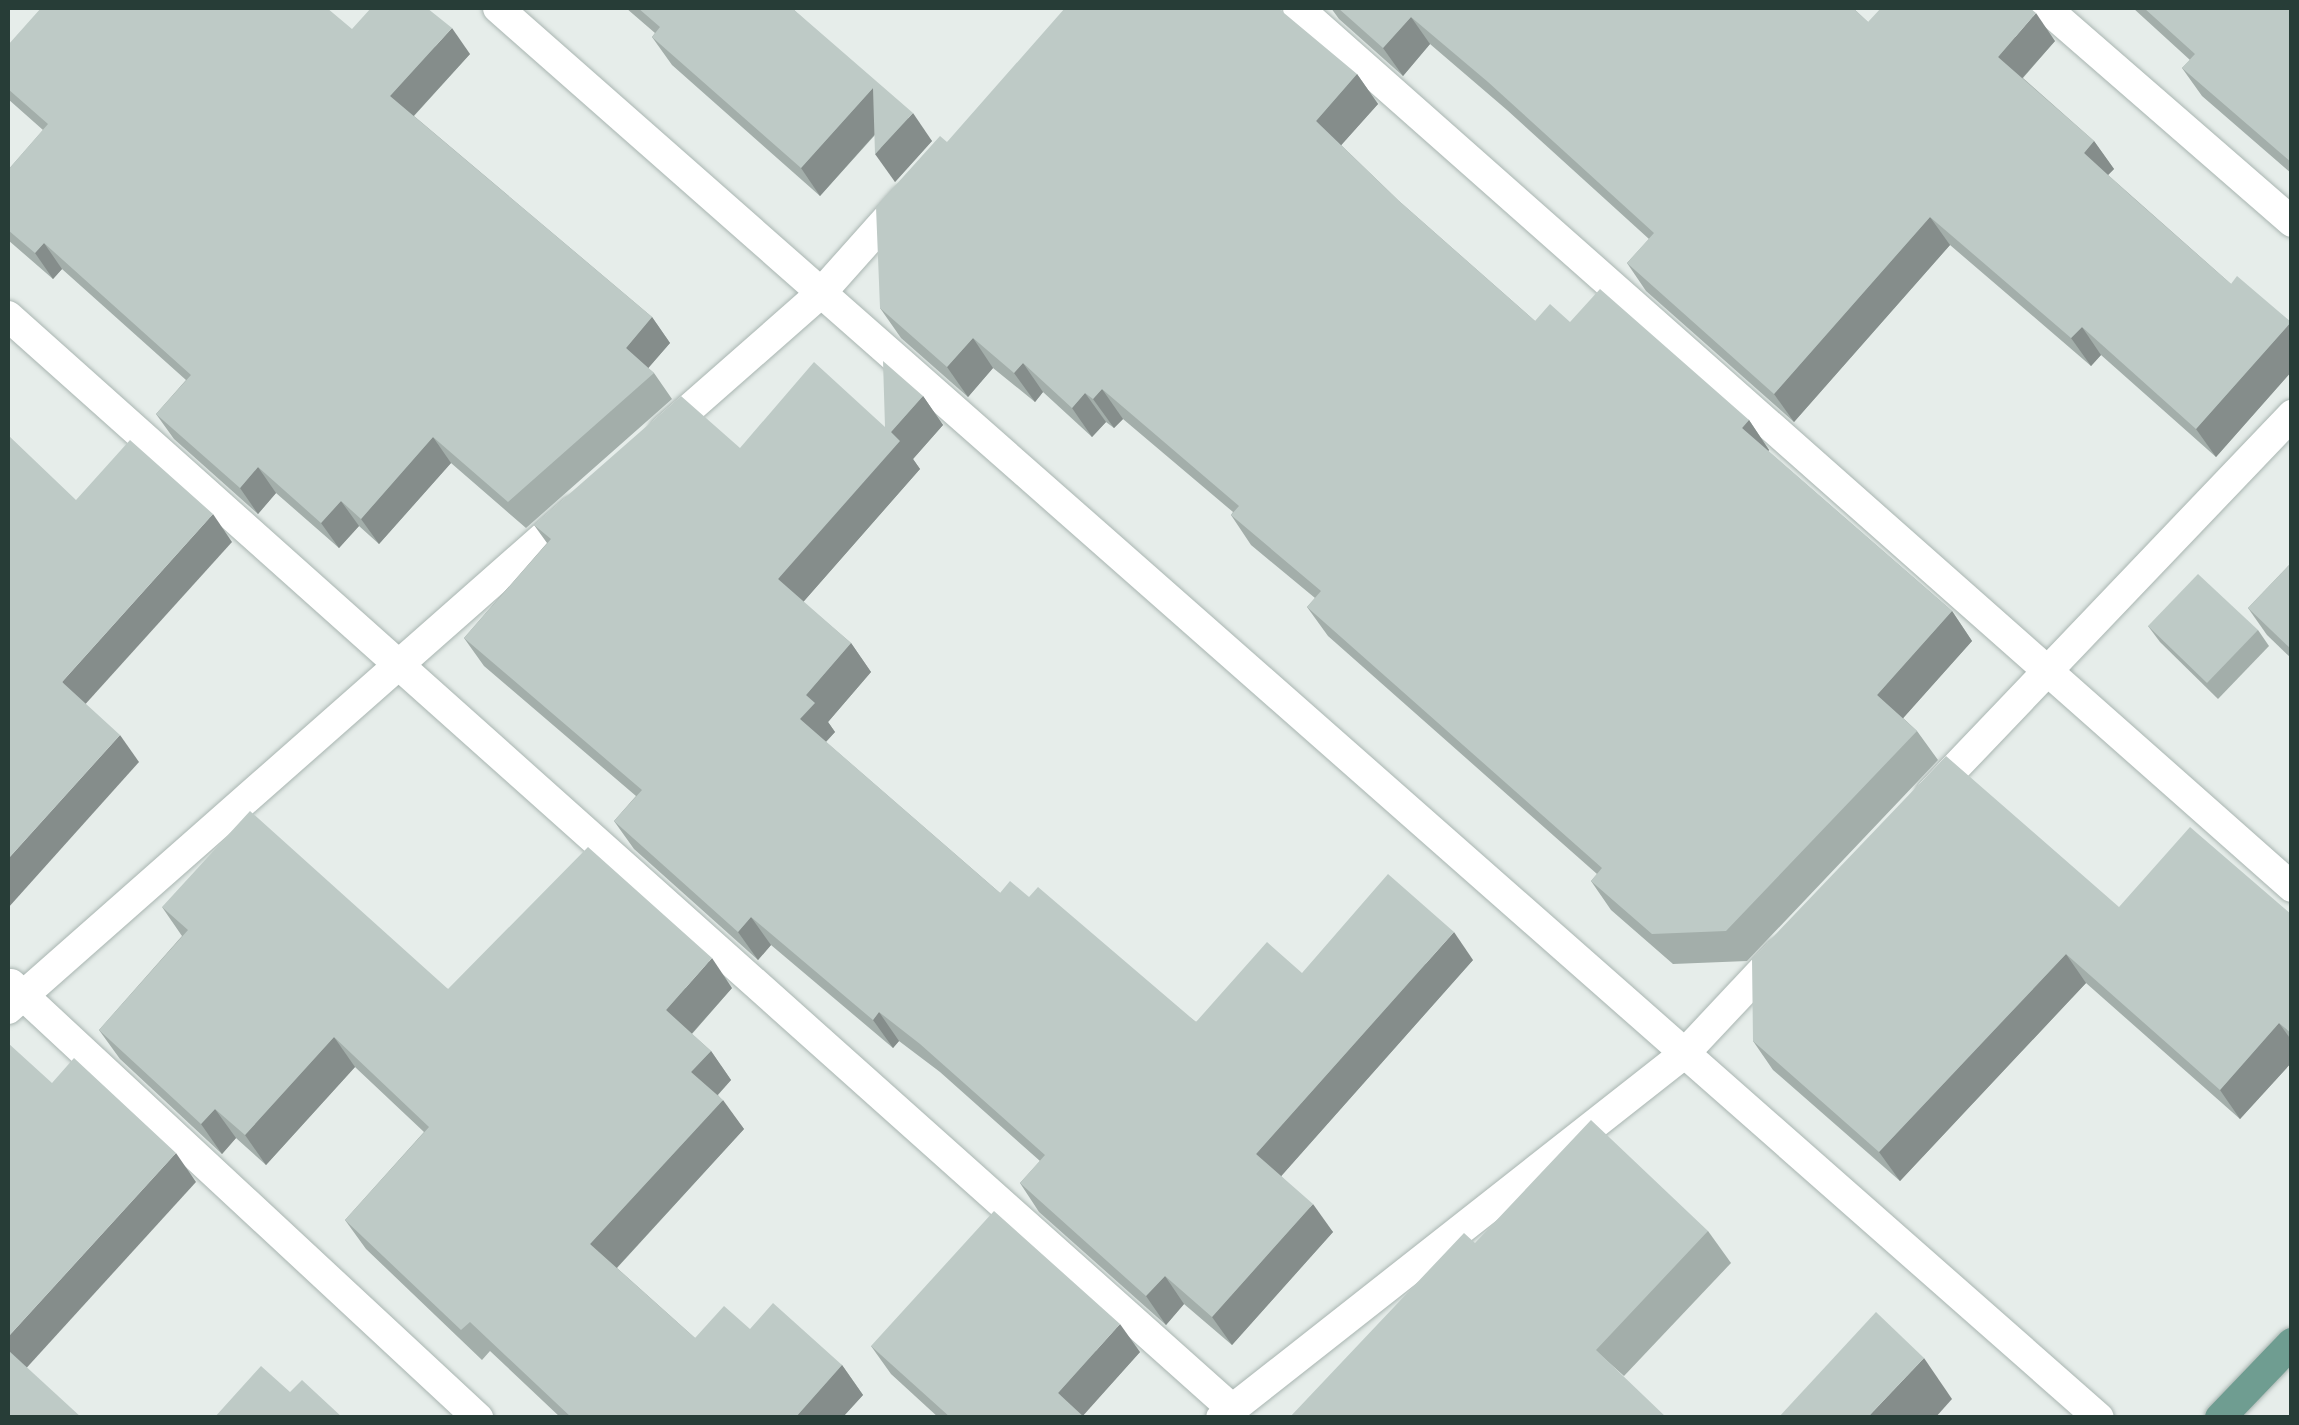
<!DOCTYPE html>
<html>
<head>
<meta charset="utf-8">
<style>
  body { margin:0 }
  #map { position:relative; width:2299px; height:1425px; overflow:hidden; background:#e6edea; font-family:Barlow,sans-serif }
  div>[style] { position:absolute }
  .roads { filter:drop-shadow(0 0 2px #a9b5b1) drop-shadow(0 0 2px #a9b5b1) }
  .minor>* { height:30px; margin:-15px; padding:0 15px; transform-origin:15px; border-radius:15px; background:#fff }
  .major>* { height:30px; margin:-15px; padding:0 15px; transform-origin:15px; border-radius:15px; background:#6f9d91 }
  .wall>* { inset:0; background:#a3aeaa }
  .shaded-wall>* { inset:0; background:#858d8b }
  .building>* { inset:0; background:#becac6 }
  span { translate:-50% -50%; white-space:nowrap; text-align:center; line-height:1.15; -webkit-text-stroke:8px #f6faf8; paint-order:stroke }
  .frame { position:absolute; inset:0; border:10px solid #273d37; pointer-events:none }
</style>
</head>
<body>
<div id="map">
  <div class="roads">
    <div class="minor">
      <i style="left:498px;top:8px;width:2133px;rotate:41.37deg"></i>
      <i style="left:1298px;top:8px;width:1327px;rotate:41.49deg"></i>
      <i style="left:2046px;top:8px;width:326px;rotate:41deg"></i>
      <i style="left:8px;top:316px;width:1640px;rotate:41.76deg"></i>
      <i style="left:664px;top:431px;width:209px;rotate:-41.3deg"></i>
      <i style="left:821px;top:293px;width:125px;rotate:-48.3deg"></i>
      <i style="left:1931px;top:793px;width:523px;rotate:-46.32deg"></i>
      <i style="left:11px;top:984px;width:638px;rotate:42.9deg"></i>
      <i style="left:8px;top:1009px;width:753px;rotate:-41.39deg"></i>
      <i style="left:1221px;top:1418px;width:590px;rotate:-38.19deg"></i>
      <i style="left:1685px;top:1053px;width:137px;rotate:-46.8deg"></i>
    </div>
    <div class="major">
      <i style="left:2220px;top:1418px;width:104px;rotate:-46.2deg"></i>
    </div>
  </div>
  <div class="wall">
    <i style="clip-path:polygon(626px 8px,792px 8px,932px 141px,895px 182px,875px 135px,820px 196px,672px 65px,652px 37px,655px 33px)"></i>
    <i style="clip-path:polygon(1331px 8px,1853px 8px,1868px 22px,2055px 41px,2023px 78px,2094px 141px,2114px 169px,2108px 175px,2231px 284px,2291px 322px,2292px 371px,2216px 457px,2101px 355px,2091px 366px,1950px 245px,1794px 422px,1646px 291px,1627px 263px,1649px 239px,1507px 110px,1430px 44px,1403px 76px,1339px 19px)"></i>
    <i style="clip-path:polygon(2133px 8px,2292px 8px,2292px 174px,2202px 96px,2182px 68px,2190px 60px)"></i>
    <i style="clip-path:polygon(352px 29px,470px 54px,414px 116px,652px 317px,670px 343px,648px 368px,654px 373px,672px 399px,526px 528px,451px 463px,379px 544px,359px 526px,339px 548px,276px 493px,258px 514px,174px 439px,156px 414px,186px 380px,62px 269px,53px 279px,8px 240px,8px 170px,43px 130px,8px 99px,8px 45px)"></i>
    <i style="clip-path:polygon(1357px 74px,1378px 104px,1341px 145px,1399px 201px,1535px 321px,1570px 322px,1749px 420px,1769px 450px,1768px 451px,1952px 611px,1972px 641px,1903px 718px,1917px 731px,1938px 760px,1747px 961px,1673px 964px,1611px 910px,1591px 881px,1597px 874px,1328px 636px,1307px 607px,1315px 598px,1251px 545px,1231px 515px,1233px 512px,1123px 419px,1114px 428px,1106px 422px,1092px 437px,1043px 392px,1035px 402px,993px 368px,968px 397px,901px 338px,880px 308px,947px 142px)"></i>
    <i style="clip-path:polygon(923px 396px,943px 425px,913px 459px,920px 469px,803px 602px,851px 643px,871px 672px,828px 722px,835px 732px,826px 742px,1000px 893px,1029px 897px,1196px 1022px,1302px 973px,1473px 960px,1281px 1176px,1333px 1232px,1232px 1345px,1184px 1304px,1166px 1325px,1039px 1212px,1020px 1183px,1040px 1161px,940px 1072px,899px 1041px,893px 1048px,771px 945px,758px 960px,634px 849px,614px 821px,636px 796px,484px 666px,464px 638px,547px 543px,534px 525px,740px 448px,885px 427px)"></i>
    <i style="clip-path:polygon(2292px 562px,2292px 659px,2267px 635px,2248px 608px)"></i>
    <i style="clip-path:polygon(2148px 626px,2258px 630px,2269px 646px,2218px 699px,2160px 642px)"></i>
    <i style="clip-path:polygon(162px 907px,448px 989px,732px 988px,692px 1034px,711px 1051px,731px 1080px,718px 1095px,744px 1129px,617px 1268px,695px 1338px,750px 1329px,842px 1365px,863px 1395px,842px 1418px,561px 1418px,490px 1351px,482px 1360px,366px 1249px,345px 1220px,424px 1132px,355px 1067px,266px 1165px,236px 1138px,222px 1154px,120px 1059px,99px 1030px,182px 936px)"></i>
    <i style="clip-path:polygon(2119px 907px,2292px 915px,2292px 1062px,2240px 1119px,2086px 983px,1900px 1181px,1773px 1070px,1753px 1041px)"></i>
    <i style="clip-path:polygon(1708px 1231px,1731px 1263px,1624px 1376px,1475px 1243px)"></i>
    <i style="clip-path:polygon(871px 1346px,1140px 1352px,1083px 1415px,1085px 1418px,939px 1418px,891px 1374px)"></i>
  </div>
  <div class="shaded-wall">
    <i style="clip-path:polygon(2036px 13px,2055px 41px,2017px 84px,1998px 57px)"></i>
    <i style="clip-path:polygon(1411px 17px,1430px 44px,1403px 76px,1383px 48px)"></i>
    <i style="clip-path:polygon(452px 28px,470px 54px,408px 122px,390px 96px)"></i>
    <i style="clip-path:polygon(1357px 74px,1378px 104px,1336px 151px,1316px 121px)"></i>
    <i style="clip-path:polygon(873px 88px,892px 115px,820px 196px,801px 168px)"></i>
    <i style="clip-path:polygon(913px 113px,932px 141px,895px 182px,875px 154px)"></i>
    <i style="clip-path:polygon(2094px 141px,2114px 169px,2103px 180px,2084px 153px)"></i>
    <i style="clip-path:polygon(1930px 217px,1950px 245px,1794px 422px,1774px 394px)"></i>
    <i style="clip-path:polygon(44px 243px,62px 269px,53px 279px,35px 253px)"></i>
    <i style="clip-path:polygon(652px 317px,670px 343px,644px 373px,626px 348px)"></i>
    <i style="clip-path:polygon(2291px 322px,2292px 371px,2216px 457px,2196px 429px)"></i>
    <i style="clip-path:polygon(2082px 327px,2101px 355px,2091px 366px,2071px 338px)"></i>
    <i style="clip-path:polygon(973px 338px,993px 368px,968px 397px,947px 367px)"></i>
    <i style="clip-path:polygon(1023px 363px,1043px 392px,1035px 402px,1014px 373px)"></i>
    <i style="clip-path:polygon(1102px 389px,1123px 419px,1114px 428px,1093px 399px)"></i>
    <i style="clip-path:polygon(1085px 393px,1106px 422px,1092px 437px,1072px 408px)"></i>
    <i style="clip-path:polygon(923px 396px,943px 425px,913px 459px,920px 469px,798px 608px,778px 579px,891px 432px)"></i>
    <i style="clip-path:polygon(1749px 420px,1769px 450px,1762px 458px,1742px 428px)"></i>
    <i style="clip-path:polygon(433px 437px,451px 463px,379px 544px,361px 519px)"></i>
    <i style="clip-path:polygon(258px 467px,276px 493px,258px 514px,240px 488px)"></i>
    <i style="clip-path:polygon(341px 501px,359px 526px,339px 548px,321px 523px)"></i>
    <i style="clip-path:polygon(213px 514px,232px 542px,81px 709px,62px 682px)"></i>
    <i style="clip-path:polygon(1952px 611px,1972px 641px,1897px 725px,1877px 695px)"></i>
    <i style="clip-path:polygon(851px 643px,871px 672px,828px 722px,835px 732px,820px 748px,800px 719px,806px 695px)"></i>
    <i style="clip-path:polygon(120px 735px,139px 762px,8px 908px,8px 859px)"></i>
    <i style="clip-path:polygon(751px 917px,771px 945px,758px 960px,738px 932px)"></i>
    <i style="clip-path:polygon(1454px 932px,1473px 960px,1276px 1182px,1256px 1154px)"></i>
    <i style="clip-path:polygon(2066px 954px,2086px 983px,1900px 1181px,1879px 1152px)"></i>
    <i style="clip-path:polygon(712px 958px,732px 988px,686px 1040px,666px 1010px)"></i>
    <i style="clip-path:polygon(879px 1012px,899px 1041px,893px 1048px,873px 1020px)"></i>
    <i style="clip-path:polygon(2279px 1023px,2292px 1041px,2292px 1062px,2240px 1119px,2220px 1090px)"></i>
    <i style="clip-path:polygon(334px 1037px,355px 1067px,266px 1165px,245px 1135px)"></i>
    <i style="clip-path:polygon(711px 1051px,731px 1080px,712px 1101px,691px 1072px)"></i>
    <i style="clip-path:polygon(723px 1100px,744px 1129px,611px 1274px,590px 1244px)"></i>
    <i style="clip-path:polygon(215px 1109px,236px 1138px,222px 1154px,201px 1124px)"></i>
    <i style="clip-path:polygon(176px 1153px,196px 1182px,21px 1374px,8px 1354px,8px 1337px)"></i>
    <i style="clip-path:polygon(1313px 1204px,1333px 1232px,1232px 1345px,1212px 1317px)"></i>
    <i style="clip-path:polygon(1165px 1276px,1184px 1304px,1166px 1325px,1146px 1296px)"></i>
    <i style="clip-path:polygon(1120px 1324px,1140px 1352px,1081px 1418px,1058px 1393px)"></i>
    <i style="clip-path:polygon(1924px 1358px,1952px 1399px,1935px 1418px,1867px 1418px)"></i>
    <i style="clip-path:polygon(842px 1365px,863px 1395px,842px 1418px,795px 1418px)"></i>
  </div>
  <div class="building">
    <i style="clip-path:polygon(41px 8px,327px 8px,352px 29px,371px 8px,427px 8px,452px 28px,390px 96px,652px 317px,626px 348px,654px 373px,508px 502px,433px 437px,361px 519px,341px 501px,321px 523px,258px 467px,240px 488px,156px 414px,191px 375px,44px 243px,35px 253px,8px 230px,8px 170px,48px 124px,8px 89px,8px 45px)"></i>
    <i style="clip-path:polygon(638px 8px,792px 8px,913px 113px,875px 154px,873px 88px,801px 168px,652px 37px,660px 27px)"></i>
    <i style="clip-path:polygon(1065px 8px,1278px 8px,1357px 74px,1316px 121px,1399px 201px,1535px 321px,1550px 304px,1570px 322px,1600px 289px,1749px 420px,1742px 428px,1952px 611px,1877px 695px,1917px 731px,1726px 931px,1652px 934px,1591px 881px,1602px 868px,1307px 607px,1321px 591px,1231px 515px,1239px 506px,1102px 389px,1093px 399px,1085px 393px,1072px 408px,1023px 363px,1014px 373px,973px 338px,947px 367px,880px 308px,876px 207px,940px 136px,947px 142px)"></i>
    <i style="clip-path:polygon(1338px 8px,1853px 8px,1868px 22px,1881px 8px,2030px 8px,2036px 13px,1998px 57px,2094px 141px,2084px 153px,2130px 195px,2231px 284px,2237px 276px,2291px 322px,2196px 429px,2082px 327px,2071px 338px,1930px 217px,1774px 394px,1627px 263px,1654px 233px,1488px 82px,1411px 17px,1383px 48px)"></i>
    <i style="clip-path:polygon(2144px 8px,2292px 8px,2292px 163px,2182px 68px,2195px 54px)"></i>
    <i style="clip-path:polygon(883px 361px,923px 396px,891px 432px,900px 441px,778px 579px,851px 643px,806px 695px,815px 703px,800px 719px,1000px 893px,1010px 881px,1029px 897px,1038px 887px,1196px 1022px,1267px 942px,1302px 973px,1388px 874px,1454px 932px,1256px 1154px,1313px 1204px,1212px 1317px,1165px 1276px,1146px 1296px,1020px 1183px,1045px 1155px,920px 1044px,879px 1012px,873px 1020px,751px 917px,738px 932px,614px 821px,642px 790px,464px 638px,551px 539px,534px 525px,681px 396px,740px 448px,814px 362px,885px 427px)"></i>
    <i style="clip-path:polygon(8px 435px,76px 500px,130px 440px,213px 514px,62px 682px,120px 735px,8px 859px)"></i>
    <i style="clip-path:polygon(2292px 562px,2292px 650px,2248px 608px)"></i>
    <i style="clip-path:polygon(2198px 574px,2258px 630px,2207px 683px,2148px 626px)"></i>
    <i style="clip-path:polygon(1946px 756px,2119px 907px,2190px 827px,2292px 915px,2292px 1034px,2279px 1023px,2220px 1090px,2066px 954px,1879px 1152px,1753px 1041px,1752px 959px)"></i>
    <i style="clip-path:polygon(250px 811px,448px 989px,588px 847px,712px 958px,666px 1010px,711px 1051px,691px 1072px,723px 1100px,590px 1244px,695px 1338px,724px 1306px,750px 1329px,773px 1303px,842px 1365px,795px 1418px,572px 1418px,470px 1322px,461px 1330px,345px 1220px,429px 1127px,334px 1037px,245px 1135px,215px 1109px,201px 1124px,99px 1030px,188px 930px,162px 907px)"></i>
    <i style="clip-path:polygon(8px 1043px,52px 1083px,74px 1058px,176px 1153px,8px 1337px)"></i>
    <i style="clip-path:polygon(1591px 1120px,1708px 1231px,1596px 1350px,1667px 1418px,1289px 1418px,1464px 1233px,1475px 1243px)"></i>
    <i style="clip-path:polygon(994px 1211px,1120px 1324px,1058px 1393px,1085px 1418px,951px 1418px,871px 1346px)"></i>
    <i style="clip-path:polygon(1876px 1312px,1924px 1358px,1867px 1418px,1778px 1418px)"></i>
    <i style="clip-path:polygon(8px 1350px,82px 1418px,8px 1418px)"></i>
    <i style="clip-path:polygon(261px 1366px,290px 1392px,302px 1380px,343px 1418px,214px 1418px)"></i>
  </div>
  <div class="frame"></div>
</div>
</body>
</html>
